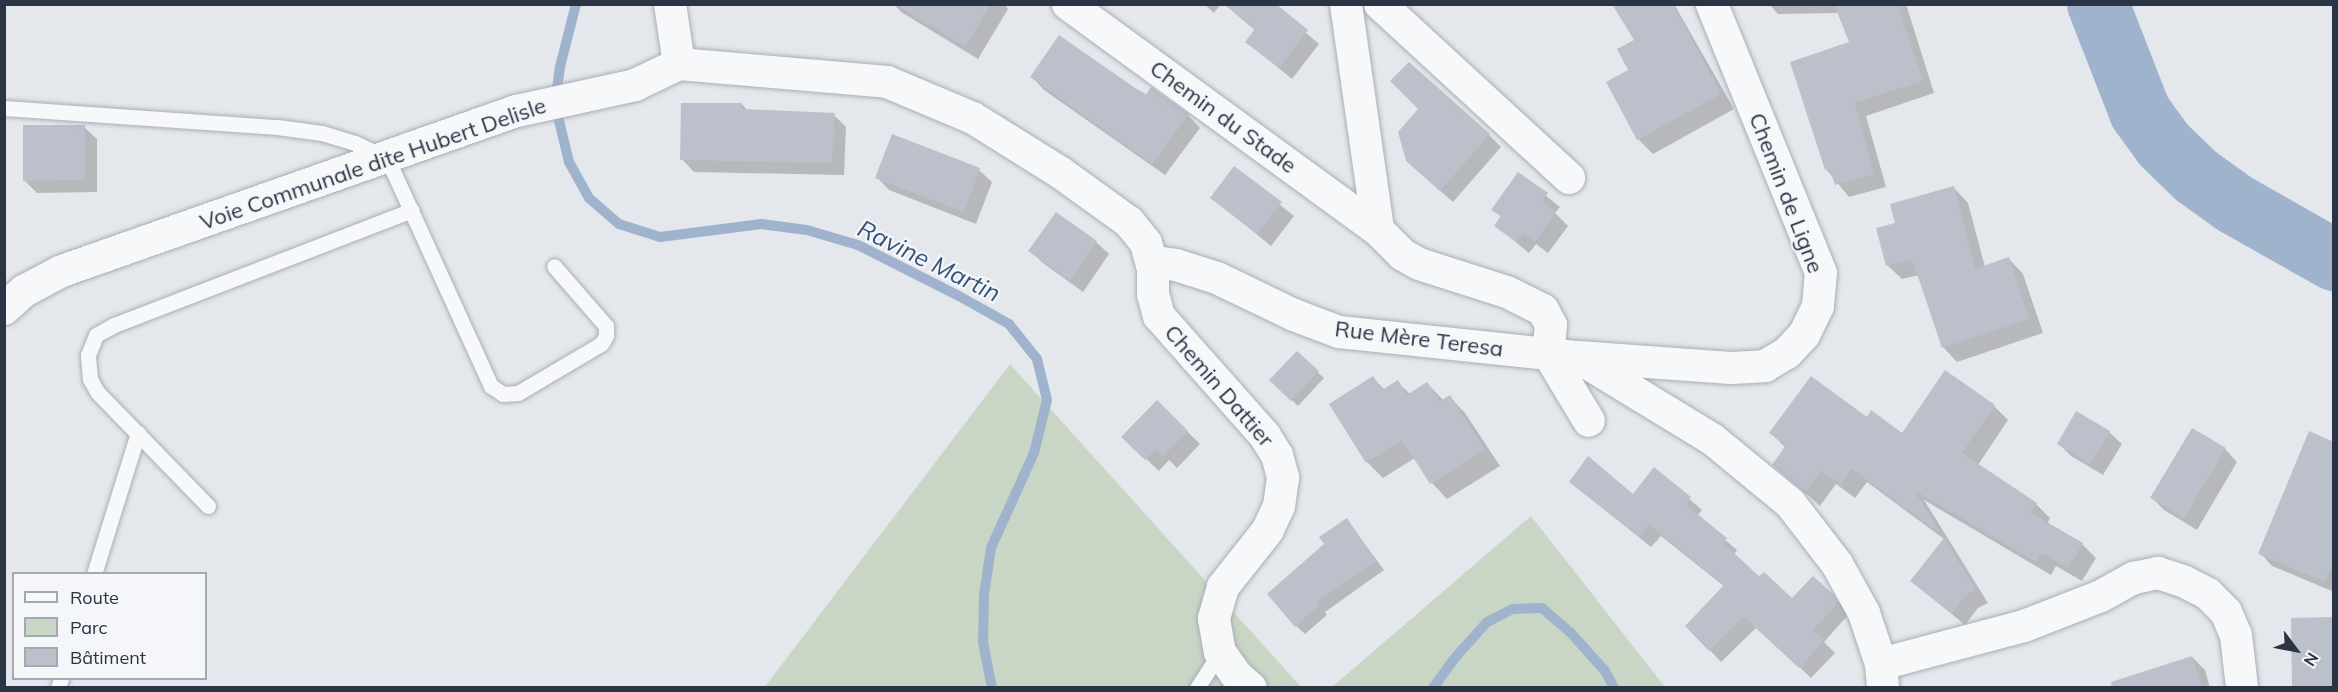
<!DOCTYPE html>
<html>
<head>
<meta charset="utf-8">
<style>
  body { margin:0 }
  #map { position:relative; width:2338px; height:692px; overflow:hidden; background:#e4e7ec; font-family:Mulish,sans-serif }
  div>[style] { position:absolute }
  .green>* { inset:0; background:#c9d6c5 }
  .shadow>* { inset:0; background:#0003 }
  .stream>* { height:10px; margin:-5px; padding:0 5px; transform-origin:5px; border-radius:5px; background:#9fb4cc }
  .river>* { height:62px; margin:-31px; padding:0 31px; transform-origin:31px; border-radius:31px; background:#9fb4cc }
  .building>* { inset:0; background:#bbc0ca }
  .roads { filter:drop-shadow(0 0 2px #a9aeb7) drop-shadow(0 0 2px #a9aeb7) }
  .service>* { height:15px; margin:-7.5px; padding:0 7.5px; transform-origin:7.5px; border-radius:7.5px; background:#f7f8fa }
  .minor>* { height:32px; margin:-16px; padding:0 16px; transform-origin:16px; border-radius:16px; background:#f7f8fa }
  span { translate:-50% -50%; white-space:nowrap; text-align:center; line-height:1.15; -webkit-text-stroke:4.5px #f4f6f9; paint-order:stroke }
  .street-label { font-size:22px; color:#2b3445 }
  .water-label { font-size:24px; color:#34527a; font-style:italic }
  .frame { position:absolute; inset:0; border:6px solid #2b3445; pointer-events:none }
  .legend { position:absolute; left:12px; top:572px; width:195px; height:108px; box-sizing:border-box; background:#f4f6f9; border:2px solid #a4a8b1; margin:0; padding:8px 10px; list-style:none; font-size:18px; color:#2b3445 }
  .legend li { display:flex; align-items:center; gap:12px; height:30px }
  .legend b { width:30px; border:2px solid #a4a8b1 }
  .north { position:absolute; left:2266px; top:620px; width:60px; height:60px; -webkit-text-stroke:4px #f4f6f9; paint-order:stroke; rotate:122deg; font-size:16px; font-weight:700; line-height:24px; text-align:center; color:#2b3445 }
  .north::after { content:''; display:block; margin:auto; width:21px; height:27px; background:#2b3445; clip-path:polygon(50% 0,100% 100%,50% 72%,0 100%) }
</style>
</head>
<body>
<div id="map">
  <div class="green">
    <i style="clip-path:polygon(1010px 364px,1301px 687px,764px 688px)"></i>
    <i style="clip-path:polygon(1531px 516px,1665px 687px,1332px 687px)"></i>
  </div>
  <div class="shadow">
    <i style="clip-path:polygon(894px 4px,1004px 4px,1008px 9px,978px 59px,901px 12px)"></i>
    <i style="clip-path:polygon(1204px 4px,1221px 4px,1214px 13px)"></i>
    <i style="clip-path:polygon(1224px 4px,1280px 4px,1277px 8px,1319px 44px,1292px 79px,1247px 42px,1256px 31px)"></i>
    <i style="clip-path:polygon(1614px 4px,1674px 4px,1734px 109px,1653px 154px,1638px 139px,1629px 71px,1636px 41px)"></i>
    <i style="clip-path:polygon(1769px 4px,1906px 4px,1934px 93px,1866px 116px,1886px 187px,1849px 197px,1826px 169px,1851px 43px,1839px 13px,1778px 14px)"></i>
    <i style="clip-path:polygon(1032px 77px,1146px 96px,1188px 115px,1200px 128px,1165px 175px,1044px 90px)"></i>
    <i style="clip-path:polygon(742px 104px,748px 111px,834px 115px,846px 127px,844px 175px,694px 172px,682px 159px)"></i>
    <i style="clip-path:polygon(84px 127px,97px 139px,97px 192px,37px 193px,24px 180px)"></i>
    <i style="clip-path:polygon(1489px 135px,1501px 147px,1453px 202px,1420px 173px)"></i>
    <i style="clip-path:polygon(893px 136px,979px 170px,992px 182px,976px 224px,889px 190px,877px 177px)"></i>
    <i style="clip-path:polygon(1234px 168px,1294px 216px,1271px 246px,1212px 198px)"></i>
    <i style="clip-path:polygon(1519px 174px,1560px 207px,1555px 213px,1568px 226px,1548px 253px,1536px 244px,1529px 253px,1496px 226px,1502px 218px,1493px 209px)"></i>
    <i style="clip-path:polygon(1954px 188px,1968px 203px,1985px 267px,2009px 259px,2023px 274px,2043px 333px,1957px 362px,1943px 347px,1919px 275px,1902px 279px,1887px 265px,1897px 224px)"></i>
    <i style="clip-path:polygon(1096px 242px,1109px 254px,1083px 292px,1043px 263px,1030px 251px)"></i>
    <i style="clip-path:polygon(1317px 372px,1324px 378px,1298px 406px,1277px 386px)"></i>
    <i style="clip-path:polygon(1373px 378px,1385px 390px,1397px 382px,1410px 394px,1427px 383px,1444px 401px,1450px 397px,1465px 413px,1500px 466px,1447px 499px,1432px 483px,1415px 458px,1383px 478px,1367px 462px)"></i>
    <i style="clip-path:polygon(1157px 402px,1200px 444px,1177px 468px,1169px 460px,1159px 471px,1123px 437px)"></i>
    <i style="clip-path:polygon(1994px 406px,2008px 420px,1978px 465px,2036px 504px,2050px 518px,2047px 524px,2082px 544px,2096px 558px,2082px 581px,2056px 566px,2051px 575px,1924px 500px,1988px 603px,1978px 608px,1965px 625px,1912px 581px,1944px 539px,1867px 482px,1855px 498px,1836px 484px,1820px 506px,1774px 465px,1786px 448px,1771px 433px,1867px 419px,1902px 435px)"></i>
    <i style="clip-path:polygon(2109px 432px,2122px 444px,2103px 475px,2071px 456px,2059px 444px)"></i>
    <i style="clip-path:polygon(2334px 443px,2334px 592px,2272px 566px,2260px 553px)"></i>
    <i style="clip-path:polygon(2225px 449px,2237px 462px,2197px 530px,2164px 510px,2152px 498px)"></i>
    <i style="clip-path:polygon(1654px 469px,1702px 510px,1697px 516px,1737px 550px,1734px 555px,1759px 578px,1792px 601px,1833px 596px,1845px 608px,1848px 615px,1824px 642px,1835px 653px,1811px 678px,1757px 627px,1721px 662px,1687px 626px,1725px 587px,1661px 536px,1651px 547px,1571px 482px,1633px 496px)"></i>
    <i style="clip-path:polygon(1347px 520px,1384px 570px,1325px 612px,1327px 615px,1305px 634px,1296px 626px,1326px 544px)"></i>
    <i style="clip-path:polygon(2293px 619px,2334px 619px,2334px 688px,2293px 688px)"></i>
    <i style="clip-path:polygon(2192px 657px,2205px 670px,2210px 688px,2162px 688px,2156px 669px)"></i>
  </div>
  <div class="stream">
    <i style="left:576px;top:4px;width:65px;rotate:104.3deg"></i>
    <i style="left:560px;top:67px;width:37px;rotate:98deg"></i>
    <i style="left:555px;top:104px;width:60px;rotate:76.4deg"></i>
    <i style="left:569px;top:162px;width:41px;rotate:60.9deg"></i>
    <i style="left:589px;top:198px;width:40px;rotate:41deg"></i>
    <i style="left:619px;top:224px;width:43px;rotate:17.6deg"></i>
    <i style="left:660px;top:237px;width:102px;rotate:-7.3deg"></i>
    <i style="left:761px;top:224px;width:46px;rotate:7.4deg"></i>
    <i style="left:807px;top:230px;width:53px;rotate:16.4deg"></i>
    <i style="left:858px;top:245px;width:113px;rotate:26.8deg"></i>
    <i style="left:959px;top:296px;width:57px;rotate:29.2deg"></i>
    <i style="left:1009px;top:324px;width:45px;rotate:51.3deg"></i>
    <i style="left:1037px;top:359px;width:42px;rotate:76.3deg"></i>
    <i style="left:1047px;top:400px;width:55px;rotate:103.8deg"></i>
    <i style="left:1034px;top:453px;width:104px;rotate:114.4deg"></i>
    <i style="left:991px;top:548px;width:48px;rotate:98.5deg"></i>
    <i style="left:984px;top:595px;width:47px;rotate:91.2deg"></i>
    <i style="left:983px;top:642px;width:47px;rotate:78.9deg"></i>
    <i style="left:1433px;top:688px;width:34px;rotate:-54deg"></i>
    <i style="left:1453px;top:660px;width:51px;rotate:-48.2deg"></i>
    <i style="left:1487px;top:622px;width:29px;rotate:-27deg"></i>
    <i style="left:1513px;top:609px;width:29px;rotate:-2deg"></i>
    <i style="left:1542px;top:608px;width:37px;rotate:41deg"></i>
    <i style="left:1570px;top:632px;width:52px;rotate:48.1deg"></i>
    <i style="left:1605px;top:671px;width:19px;rotate:62deg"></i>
  </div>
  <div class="river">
    <i style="left:2098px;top:4px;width:116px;rotate:68.7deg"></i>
    <i style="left:2140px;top:112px;width:39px;rotate:54deg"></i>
    <i style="left:2163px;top:144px;width:46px;rotate:44.1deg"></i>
    <i style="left:2196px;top:176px;width:48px;rotate:35.7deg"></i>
    <i style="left:2235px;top:204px;width:114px;rotate:29.5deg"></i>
  </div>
  <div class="building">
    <i style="clip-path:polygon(895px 4px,991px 4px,965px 47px)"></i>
    <i style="clip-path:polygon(1225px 4px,1276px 4px,1308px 30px,1279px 68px,1245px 42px,1255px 29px)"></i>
    <i style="clip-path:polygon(1612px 4px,1673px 4px,1721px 94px,1637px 140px,1606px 82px,1628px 70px,1617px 49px,1634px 40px)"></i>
    <i style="clip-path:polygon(1834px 4px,1897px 4px,1923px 81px,1855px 103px,1874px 174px,1835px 185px,1830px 169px,1825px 170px,1790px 62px,1849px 42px)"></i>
    <i style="clip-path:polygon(1059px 35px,1135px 88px,1146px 94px,1151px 87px,1189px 114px,1152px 164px,1030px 77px)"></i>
    <i style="clip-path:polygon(1409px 62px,1490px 134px,1440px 191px,1406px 161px,1398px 132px,1418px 109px,1390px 81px)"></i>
    <i style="clip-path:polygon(681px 103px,742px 103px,742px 109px,835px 113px,832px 163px,680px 160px)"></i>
    <i style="clip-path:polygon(23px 125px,85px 125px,85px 180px,23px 181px)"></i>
    <i style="clip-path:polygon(892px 134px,980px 168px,964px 212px,875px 178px)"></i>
    <i style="clip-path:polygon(1234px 166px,1282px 202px,1257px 234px,1210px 198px)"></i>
    <i style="clip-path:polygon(1518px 172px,1548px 193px,1542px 202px,1556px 212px,1535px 242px,1523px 233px,1516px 242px,1494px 226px,1501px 216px,1491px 210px)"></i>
    <i style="clip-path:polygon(1954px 186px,1975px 269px,2009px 257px,2029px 319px,1942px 348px,1912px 259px,1886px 266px,1876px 228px,1895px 223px,1890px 204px)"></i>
    <i style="clip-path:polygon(1056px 212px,1097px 241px,1070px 281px,1028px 251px)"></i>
    <i style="clip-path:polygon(1297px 351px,1319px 371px,1291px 401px,1269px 380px)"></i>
    <i style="clip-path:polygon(1945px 370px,1995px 405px,1962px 453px,2037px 503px,2031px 513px,2083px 543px,2068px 568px,2042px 553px,2036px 562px,1914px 490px,1939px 531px,1938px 532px,1852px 469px,1841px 485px,1821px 471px,1805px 493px,1772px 465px,1786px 445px,1769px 433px,1811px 376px,1867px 417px,1871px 410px,1902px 433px)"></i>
    <i style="clip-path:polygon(1373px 376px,1382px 390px,1398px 380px,1407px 395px,1427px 382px,1440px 401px,1450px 395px,1485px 450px,1430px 484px,1402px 440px,1366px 463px,1329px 404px)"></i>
    <i style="clip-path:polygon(1157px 400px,1188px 431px,1163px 456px,1156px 449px,1145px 460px,1121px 437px)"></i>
    <i style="clip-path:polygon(2076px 411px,2110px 431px,2090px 464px,2057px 444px)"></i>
    <i style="clip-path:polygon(2192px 428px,2226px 448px,2184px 518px,2150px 498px)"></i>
    <i style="clip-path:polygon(2309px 431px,2334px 442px,2334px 562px,2325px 582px,2258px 554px)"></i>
    <i style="clip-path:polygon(1588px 456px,1633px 494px,1654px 467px,1691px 497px,1686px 505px,1727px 538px,1723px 543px,1759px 576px,1764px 572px,1792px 598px,1813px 576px,1834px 595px,1838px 603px,1813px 630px,1824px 640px,1799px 668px,1744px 617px,1709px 651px,1685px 626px,1724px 585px,1649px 525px,1639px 537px,1569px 482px)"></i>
    <i style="clip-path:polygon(1347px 518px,1376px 561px,1317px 602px,1319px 605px,1295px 627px,1267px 594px,1324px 544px,1319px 537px)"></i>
    <i style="clip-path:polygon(1944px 538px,1976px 590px,1966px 595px,1952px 614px,1910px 581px)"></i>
    <i style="clip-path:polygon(2334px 617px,2334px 686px,2292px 687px,2291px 618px)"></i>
    <i style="clip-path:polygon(2192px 656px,2202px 687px,2112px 687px,2111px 682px)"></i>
  </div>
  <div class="roads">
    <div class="service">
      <i style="left:4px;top:108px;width:274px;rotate:4deg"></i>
      <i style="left:277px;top:127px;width:45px;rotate:7.6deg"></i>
      <i style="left:322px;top:133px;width:34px;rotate:17deg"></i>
      <i style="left:355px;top:143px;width:35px;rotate:25deg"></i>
      <i style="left:387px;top:158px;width:251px;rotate:65.5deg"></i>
      <i style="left:491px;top:386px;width:14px;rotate:34deg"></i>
      <i style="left:503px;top:394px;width:15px;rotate:-4deg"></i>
      <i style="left:518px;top:393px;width:96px;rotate:-30.6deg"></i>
      <i style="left:601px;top:344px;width:9px;rotate:-58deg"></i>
      <i style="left:606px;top:336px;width:10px;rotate:-90deg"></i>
      <i style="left:606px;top:326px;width:79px;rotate:-130.9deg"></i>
      <i style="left:208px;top:506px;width:158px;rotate:-134.2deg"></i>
      <i style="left:98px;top:393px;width:16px;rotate:-120deg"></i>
      <i style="left:90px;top:379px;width:24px;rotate:-95deg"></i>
      <i style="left:88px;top:355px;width:22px;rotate:-68deg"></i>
      <i style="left:96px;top:335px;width:21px;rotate:-29deg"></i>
      <i style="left:114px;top:325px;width:319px;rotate:-21.1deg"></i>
      <i style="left:94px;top:574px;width:148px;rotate:-72.7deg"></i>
      <i style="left:58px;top:688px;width:10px;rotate:-73deg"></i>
      <i style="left:1197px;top:688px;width:43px;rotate:-57.4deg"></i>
    </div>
    <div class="minor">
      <i style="left:670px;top:4px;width:61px;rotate:81.5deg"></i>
      <i style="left:1068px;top:4px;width:384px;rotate:36.1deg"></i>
      <i style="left:1346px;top:4px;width:228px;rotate:81.9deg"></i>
      <i style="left:1378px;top:230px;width:35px;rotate:45deg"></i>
      <i style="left:1403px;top:255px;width:18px;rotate:29deg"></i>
      <i style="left:1419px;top:264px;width:92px;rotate:17.7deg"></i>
      <i style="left:1507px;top:292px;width:40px;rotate:26.6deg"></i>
      <i style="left:1543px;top:310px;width:17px;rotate:62deg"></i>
      <i style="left:1551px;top:325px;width:28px;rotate:96deg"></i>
      <i style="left:1380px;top:4px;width:257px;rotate:42.6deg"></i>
      <i style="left:1153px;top:270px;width:11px;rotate:-38deg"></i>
      <i style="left:1162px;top:263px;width:14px;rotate:8deg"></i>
      <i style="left:1176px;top:265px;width:43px;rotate:17.6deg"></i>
      <i style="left:1217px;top:278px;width:85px;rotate:25.7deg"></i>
      <i style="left:1294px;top:315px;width:48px;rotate:20.7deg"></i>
      <i style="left:1339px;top:332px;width:240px;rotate:6deg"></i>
      <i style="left:1578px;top:357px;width:153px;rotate:4.1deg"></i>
      <i style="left:1731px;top:368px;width:34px;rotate:-3deg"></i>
      <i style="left:1765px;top:366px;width:26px;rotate:-31deg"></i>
      <i style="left:1787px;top:353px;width:25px;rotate:-47deg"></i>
      <i style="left:1804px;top:335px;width:32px;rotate:-64deg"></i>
      <i style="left:1818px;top:306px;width:33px;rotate:-85deg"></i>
      <i style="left:1821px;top:273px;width:290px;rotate:-112.1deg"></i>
      <i style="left:4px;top:309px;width:27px;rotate:-42deg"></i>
      <i style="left:24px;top:291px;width:43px;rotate:-27.8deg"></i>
      <i style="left:62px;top:271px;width:482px;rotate:-19.4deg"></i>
      <i style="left:517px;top:111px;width:121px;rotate:-12.4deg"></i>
      <i style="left:635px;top:85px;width:49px;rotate:-25.5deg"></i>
      <i style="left:679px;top:64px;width:209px;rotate:4.9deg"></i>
      <i style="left:887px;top:82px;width:93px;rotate:22.7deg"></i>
      <i style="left:973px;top:118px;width:104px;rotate:32deg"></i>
      <i style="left:1061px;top:173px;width:84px;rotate:35.8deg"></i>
      <i style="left:1129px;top:222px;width:27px;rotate:51deg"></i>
      <i style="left:1146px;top:243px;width:28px;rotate:75deg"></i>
      <i style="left:1153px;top:270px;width:24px;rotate:90deg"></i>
      <i style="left:1153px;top:294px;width:23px;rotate:75deg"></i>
      <i style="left:1159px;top:316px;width:160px;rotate:48.5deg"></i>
      <i style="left:1265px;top:436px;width:22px;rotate:58deg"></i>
      <i style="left:1277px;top:455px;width:24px;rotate:75deg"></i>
      <i style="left:1283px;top:478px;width:28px;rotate:98deg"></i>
      <i style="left:1279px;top:506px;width:26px;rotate:115deg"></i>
      <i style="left:1268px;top:530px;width:73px;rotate:128.3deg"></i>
      <i style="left:1223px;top:587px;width:33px;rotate:106deg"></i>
      <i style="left:1214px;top:619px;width:34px;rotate:80deg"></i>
      <i style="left:1220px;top:652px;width:29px;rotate:55deg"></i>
      <i style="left:1237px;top:676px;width:18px;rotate:41deg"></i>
      <i style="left:1548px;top:353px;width:79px;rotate:58.9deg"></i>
      <i style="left:1584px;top:361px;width:150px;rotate:31.4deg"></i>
      <i style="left:1712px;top:439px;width:101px;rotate:39.4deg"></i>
      <i style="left:1790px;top:503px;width:77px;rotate:52.4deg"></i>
      <i style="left:1837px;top:564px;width:56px;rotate:61.1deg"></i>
      <i style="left:1864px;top:613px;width:54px;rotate:71.6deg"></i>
      <i style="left:1881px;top:664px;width:24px;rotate:85deg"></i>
      <i style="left:1881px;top:664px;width:148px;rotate:-14.9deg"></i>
      <i style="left:2024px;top:626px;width:83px;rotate:-21.3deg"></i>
      <i style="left:2101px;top:596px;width:38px;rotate:-29deg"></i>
      <i style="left:2134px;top:578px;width:25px;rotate:-12deg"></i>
      <i style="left:2158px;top:573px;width:26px;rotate:18deg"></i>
      <i style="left:2183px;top:581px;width:28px;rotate:27deg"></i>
      <i style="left:2208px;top:594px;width:25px;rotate:45deg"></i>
      <i style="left:2226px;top:612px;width:25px;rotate:67deg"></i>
      <i style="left:2236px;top:635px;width:53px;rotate:83.5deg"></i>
    </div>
  </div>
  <div class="street-label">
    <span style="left:1223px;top:117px;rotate:36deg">Chemin du Stade</span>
    <span style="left:373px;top:164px;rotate:-19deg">Voie Communale dite Hubert Delisle</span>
    <span style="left:1786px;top:193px;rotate:69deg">Chemin de Ligne</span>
    <span style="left:1419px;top:339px;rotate:7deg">Rue Mère Teresa</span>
    <span style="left:1219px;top:386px;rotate:49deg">Chemin Dattier</span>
  </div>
  <div class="water-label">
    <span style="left:929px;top:261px;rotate:26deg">Ravine Martin</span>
  </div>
  <div class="frame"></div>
  <ul class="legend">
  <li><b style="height:8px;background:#f7f8fa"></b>Route</li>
  <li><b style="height:16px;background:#c9d6c5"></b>Parc</li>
  <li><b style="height:16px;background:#bbc0ca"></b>Bâtiment</li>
  </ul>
  <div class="north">N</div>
</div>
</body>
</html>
